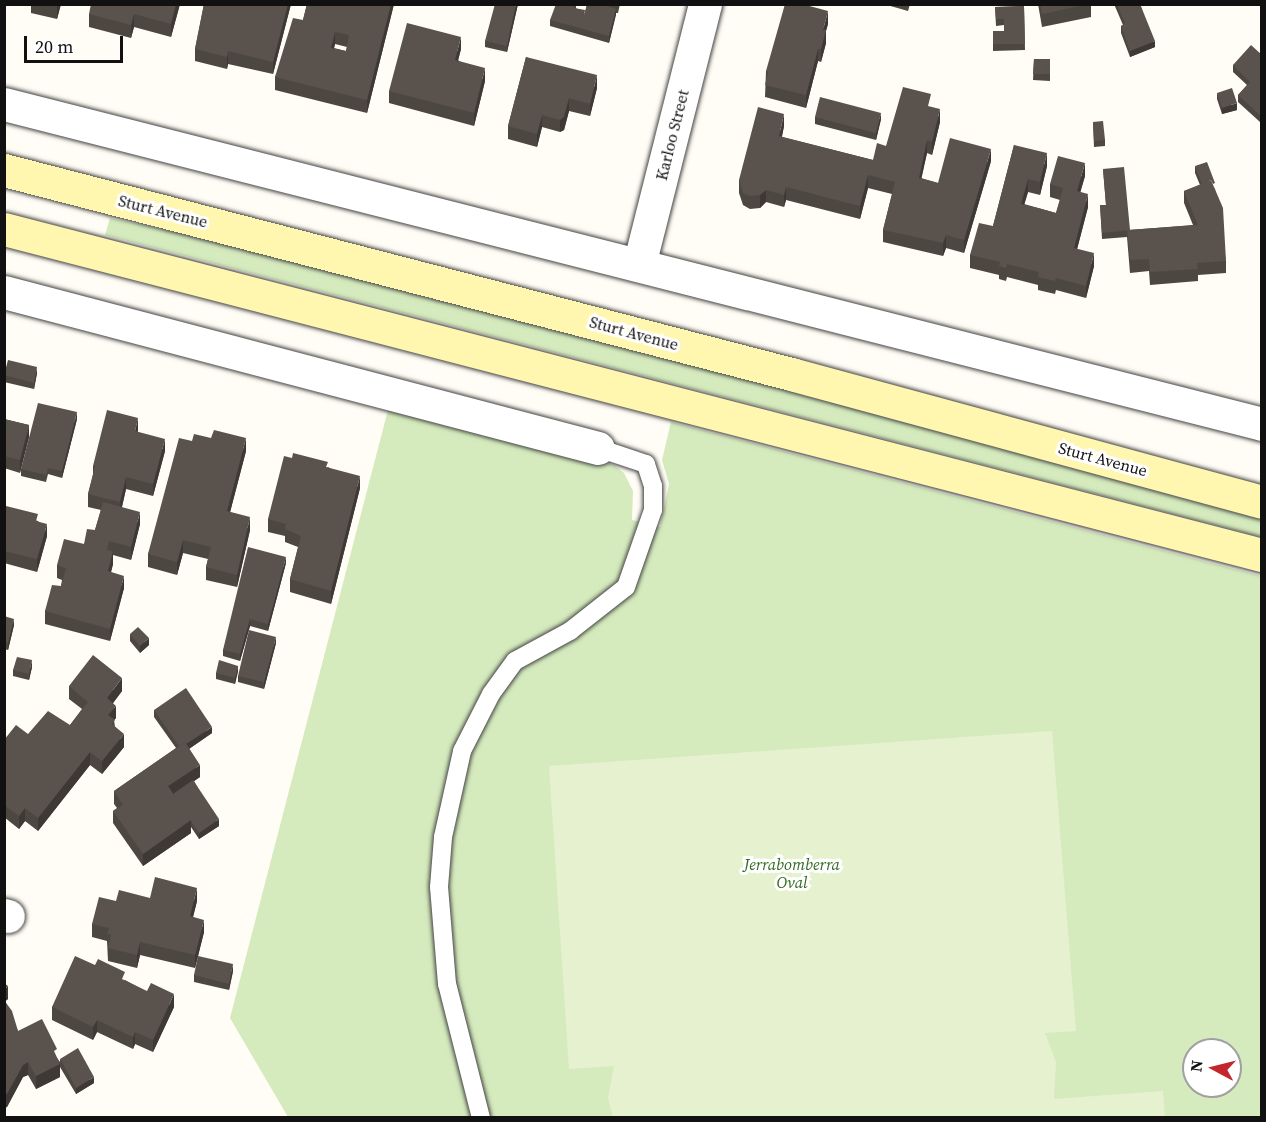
<!DOCTYPE html>
<html>
<head>
<meta charset="utf-8">
<style>
  body { margin:0 }
  #map { position:relative; width:1266px; height:1122px; overflow:hidden; background:#fffdf5; font-family:"Source Serif 4",serif }
  div>[style] { position:absolute }
  .green>* { inset:0; background:#d5ebbd }
  .pitch>* { inset:0; background:#e6f2cf }
  .roads { filter:drop-shadow(0 0 2px #444) drop-shadow(0 0 2px #444) }
  .service>* { height:18px; margin:-9px; padding:0 9px; transform-origin:9px; border-radius:9px; background:#fff }
  .minor>* { height:33px; margin:-16.5px; padding:0 16.5px; transform-origin:16.5px; border-radius:16.5px; background:#fff }
  .secondary>* { height:33px; margin:-16.5px; padding:0 16.5px; transform-origin:16.5px; border-radius:16.5px; background:#fff6b0 }
  .wall>* { inset:0; background:#4d4742 }
  .shaded-wall>* { inset:0; background:#3f3936 }
  .building>* { inset:0; background:#5a524d }
  span { translate:-50% -50%; white-space:nowrap; text-align:center; line-height:1.15; -webkit-text-stroke:6px #fff; paint-order:stroke }
  .street-label { font-size:16px; color:#111 }
  .park-label { font-size:16px; color:#2f6b1f; font-style:italic }
  .frame { position:absolute; inset:0; border:6px solid #111; pointer-events:none }
  .north { position:absolute; left:1182px; top:1038px; width:60px; height:60px; box-sizing:border-box; background:#fff; border:2px solid #a0a0a0; border-radius:50%; rotate:277deg; font-size:16px; font-weight:700; line-height:24px; text-align:center; color:#111 }
  .north::after { content:''; display:block; margin:auto; width:21px; height:27px; background:#c4262e; clip-path:polygon(50% 0,100% 100%,50% 72%,0 100%) }
  .scale { position:absolute; left:24px; top:36px; width:99px; height:27px; box-sizing:border-box; border:3px solid #111; border-top:0; padding-left:8px; font-size:18px; line-height:21px; white-space:nowrap; color:#111; -webkit-text-stroke:4px #fff; paint-order:stroke }
</style>
</head>
<body>
<div id="map">
  <div class="green">
    <i style="clip-path:polygon(110px 218px,202px 238px,1261px 513px,1261px 537px,105px 235px)"></i>
    <i style="clip-path:polygon(evenodd,389px 406px,614px 465px,624px 473px,633px 491px,632px 520px,660px 527px,669px 484px,662px 460px,671px 422px,1261px 576px,1261px 1117px,288px 1117px,230px 1018px,389px 406px,1194px 1050px,1230px 1050px,1230px 1086px,1194px 1086px,1194px 1050px)"></i>
  </div>
  <div class="pitch">
    <i style="clip-path:polygon(1052px 731px,1076px 1031px,1045px 1033px,1056px 1062px,1054px 1099px,1163px 1091px,1165px 1117px,613px 1117px,608px 1098px,614px 1066px,569px 1069px,549px 766px)"></i>
  </div>
  <div class="roads">
    <div class="service">
      <i style="left:481px;top:1118px;width:138px;rotate:-104.2deg"></i>
      <i style="left:447px;top:984px;width:97px;rotate:-94.7deg"></i>
      <i style="left:439px;top:887px;width:50px;rotate:-85.4deg"></i>
      <i style="left:443px;top:837px;width:88px;rotate:-77.5deg"></i>
      <i style="left:462px;top:751px;width:64px;rotate:-63deg"></i>
      <i style="left:491px;top:694px;width:41px;rotate:-54deg"></i>
      <i style="left:515px;top:661px;width:63px;rotate:-28.6deg"></i>
      <i style="left:570px;top:631px;width:71px;rotate:-38.2deg"></i>
      <i style="left:626px;top:587px;width:82px;rotate:-70.7deg"></i>
      <i style="left:653px;top:510px;width:24px;rotate:-90deg"></i>
      <i style="left:653px;top:486px;width:23px;rotate:-108deg"></i>
      <i style="left:646px;top:464px;width:51px;rotate:-161.6deg"></i>
    </div>
    <div class="minor">
      <i style="left:4px;top:104px;width:1298px;rotate:14.27deg"></i>
      <i style="left:639px;top:265px;width:269px;rotate:-75.8deg"></i>
      <i style="left:4px;top:292px;width:614px;rotate:14.72deg"></i>
      <i style="left:4px;top:915px;width:4px;rotate:14deg"></i>
    </div>
    <div class="secondary">
      <i style="left:4px;top:170px;width:813px;rotate:14.53deg"></i>
      <i style="left:791px;top:374px;width:488px;rotate:15.2deg"></i>
      <i style="left:4px;top:229px;width:1300px;rotate:14.53deg"></i>
    </div>
  </div>
  <div class="wall">
    <i style="clip-path:polygon(31px 4px,61px 4px,57px 19px,31px 13px)"></i>
    <i style="clip-path:polygon(180px 4px,171px 37px,134px 27px,131px 38px,89px 27px,89px 14px)"></i>
    <i style="clip-path:polygon(204px 4px,291px 4px,273px 74px,228px 64px,227px 69px,195px 61px,195px 49px)"></i>
    <i style="clip-path:polygon(evenodd,307px 4px,394px 4px,367px 113px,275px 90px,275px 77px,303px 20px,307px 4px,335px 44px,347px 47px,346px 51px,334px 48px,335px 44px)"></i>
    <i style="clip-path:polygon(518px 4px,507px 52px,485px 47px,485px 41px)"></i>
    <i style="clip-path:polygon(576px 4px,576px 8px,584px 16px,587px 5px,584px 4px,620px 4px,618px 13px,616px 13px,609px 43px,550px 26px,550px 20px)"></i>
    <i style="clip-path:polygon(887px 4px,910px 4px,908px 11px,887px 5px)"></i>
    <i style="clip-path:polygon(1038px 4px,1091px 4px,1091px 17px,1042px 27px)"></i>
    <i style="clip-path:polygon(1114px 4px,1140px 4px,1155px 47px,1130px 57px,1121px 33px,1121px 26px,1123px 25px)"></i>
    <i style="clip-path:polygon(1024px 6px,1025px 50px,993px 51px,993px 31px,1004px 31px,1004px 25px,996px 26px,995px 7px)"></i>
    <i style="clip-path:polygon(828px 24px,826px 30px,826px 43px,821px 62px,818px 61px,806px 108px,765px 97px,766px 71px)"></i>
    <i style="clip-path:polygon(461px 49px,458px 60px,485px 81px,474px 126px,389px 103px,389px 91px)"></i>
    <i style="clip-path:polygon(1262px 55px,1260px 122px,1238px 102px,1238px 95px,1247px 85px,1233px 72px,1233px 65px)"></i>
    <i style="clip-path:polygon(526px 57px,597px 88px,590px 116px,569px 111px,564px 130px,560px 132px,542px 127px,537px 147px,508px 139px,508px 126px)"></i>
    <i style="clip-path:polygon(1034px 59px,1050px 59px,1050px 81px,1033px 80px)"></i>
    <i style="clip-path:polygon(1217px 93px,1237px 110px,1222px 114px,1217px 99px)"></i>
    <i style="clip-path:polygon(931px 107px,940px 122px,932px 155px,927px 153px,921px 178px,938px 183px,991px 161px,964px 253px,946px 248px,943px 256px,883px 242px,883px 230px,892px 194px,868px 188px,860px 219px,786px 200px,784px 207px,766px 202px,760px 208px,750px 209px,743px 205px,739px 193px,739px 180px,784px 126px,782px 137px,873px 160px,886px 146px)"></i>
    <i style="clip-path:polygon(815px 117px,881px 119px,876px 140px,815px 124px)"></i>
    <i style="clip-path:polygon(1093px 122px,1105px 140px,1105px 146px,1094px 147px)"></i>
    <i style="clip-path:polygon(1014px 145px,1047px 166px,1040px 195px,1028px 192px,1024px 204px,1056px 213px,1060px 200px,1050px 197px,1050px 184px,1085px 176px,1080px 192px,1088px 207px,1077px 249px,1094px 266px,1086px 298px,1056px 290px,1055px 294px,1038px 290px,1038px 285px,1007px 277px,1006px 281px,999px 279px,999px 275px,970px 268px,970px 255px,993px 226px)"></i>
    <i style="clip-path:polygon(1195px 166px,1215px 189px,1226px 261px,1226px 273px,1198px 275px,1198px 281px,1150px 285px,1149px 271px,1130px 273px,1127px 237px,1102px 239px,1100px 205px,1106px 205px,1103px 169px,1130px 230px,1193px 225px,1184px 203px,1184px 191px,1200px 185px,1195px 173px)"></i>
    <i style="clip-path:polygon(4px 373px,37px 373px,34px 389px,4px 382px)"></i>
    <i style="clip-path:polygon(4px 419px,29px 425px,20px 473px,4px 468px)"></i>
    <i style="clip-path:polygon(77px 419px,62px 478px,48px 474px,46px 482px,21px 476px,21px 469px)"></i>
    <i style="clip-path:polygon(138px 432px,165px 451px,153px 496px,126px 489px,122px 507px,140px 524px,131px 560px,113px 555px,113px 564px,111px 572px,124px 588px,110px 641px,45px 624px,45px 611px,61px 586px,62px 580px,57px 578px,57px 565px,84px 544px,95px 530px,101px 510px,88px 507px,88px 494px,93px 475px,93px 466px)"></i>
    <i style="clip-path:polygon(192px 441px,246px 451px,230px 512px,250px 530px,237px 587px,206px 580px,206px 567px,208px 559px,183px 553px,177px 575px,148px 567px,148px 554px)"></i>
    <i style="clip-path:polygon(328px 467px,360px 488px,331px 604px,290px 592px,290px 579px,298px 547px,285px 542px,285px 536px,268px 532px,268px 519px)"></i>
    <i style="clip-path:polygon(4px 511px,38px 521px,47px 536px,37px 572px,4px 563px)"></i>
    <i style="clip-path:polygon(286px 563px,268px 631px,250px 626px,240px 661px,223px 656px,223px 650px)"></i>
    <i style="clip-path:polygon(4px 616px,14px 625px,8px 650px,4px 649px)"></i>
    <i style="clip-path:polygon(130px 634px,149px 645px,140px 653px,130px 641px)"></i>
    <i style="clip-path:polygon(276px 643px,264px 689px,238px 682px,238px 676px)"></i>
    <i style="clip-path:polygon(238px 666px,235px 684px,216px 679px,216px 673px)"></i>
    <i style="clip-path:polygon(32px 667px,29px 680px,13px 676px,13px 670px)"></i>
    <i style="clip-path:polygon(69px 686px,122px 691px,113px 703px,116px 718px,114px 720px,115px 727px,124px 747px,102px 774px,90px 765px,38px 831px,25px 821px,19px 829px,4px 817px,4px 740px,70px 725px,82px 709px,69px 699px)"></i>
    <i style="clip-path:polygon(154px 710px,212px 733px,189px 749px,200px 777px,194px 781px,219px 826px,199px 839px,191px 827px,191px 833px,143px 866px,113px 823px,113px 811px,117px 808px,114px 804px,114px 791px,176px 748px,154px 717px)"></i>
    <i style="clip-path:polygon(150px 898px,197px 901px,193px 917px,204px 932px,195px 968px,140px 955px,137px 968px,108px 961px,107px 941px,92px 937px,92px 924px,116px 901px)"></i>
    <i style="clip-path:polygon(233px 971px,229px 990px,194px 982px,194px 975px)"></i>
    <i style="clip-path:polygon(125px 980px,174px 1007px,153px 1052px,135px 1044px,133px 1049px,97px 1032px,93px 1040px,52px 1020px,52px 1007px)"></i>
    <i style="clip-path:polygon(4px 983px,8px 999px,5px 1001px,18px 1031px,57px 1058px,60px 1062px,60px 1059px,94px 1083px,76px 1094px,60px 1067px,60px 1077px,36px 1089px,28px 1075px,23px 1077px,7px 1107px,4px 1108px)"></i>
  </div>
  <div class="shaded-wall">
    <i style="clip-path:polygon(58px 4px,61px 4px,57px 19px,57px 7px)"></i>
    <i style="clip-path:polygon(176px 4px,180px 4px,171px 37px,171px 24px)"></i>
    <i style="clip-path:polygon(288px 4px,291px 4px,273px 74px,273px 62px)"></i>
    <i style="clip-path:polygon(391px 4px,394px 4px,367px 113px,367px 100px)"></i>
    <i style="clip-path:polygon(516px 4px,518px 4px,507px 52px,507px 46px)"></i>
    <i style="clip-path:polygon(616px 9px,616px 15px,609px 43px,609px 36px)"></i>
    <i style="clip-path:polygon(828px 11px,828px 24px,823px 42px,823px 30px)"></i>
    <i style="clip-path:polygon(134px 14px,134px 27px,131px 38px,131px 25px)"></i>
    <i style="clip-path:polygon(826px 30px,826px 43px,821px 62px,821px 49px)"></i>
    <i style="clip-path:polygon(335px 32px,335px 44px,331px 60px,331px 48px)"></i>
    <i style="clip-path:polygon(461px 37px,461px 49px,455px 72px,455px 60px)"></i>
    <i style="clip-path:polygon(1155px 41px,1155px 47px,1130px 57px,1130px 51px)"></i>
    <i style="clip-path:polygon(818px 49px,818px 61px,806px 108px,806px 95px)"></i>
    <i style="clip-path:polygon(228px 51px,228px 64px,227px 69px,227px 57px)"></i>
    <i style="clip-path:polygon(485px 68px,485px 81px,474px 126px,474px 113px)"></i>
    <i style="clip-path:polygon(597px 75px,597px 88px,590px 116px,590px 104px)"></i>
    <i style="clip-path:polygon(569px 98px,569px 111px,564px 130px,560px 132px,560px 120px)"></i>
    <i style="clip-path:polygon(1237px 103px,1237px 110px,1222px 114px,1222px 108px)"></i>
    <i style="clip-path:polygon(940px 109px,940px 122px,932px 155px,932px 142px)"></i>
    <i style="clip-path:polygon(881px 113px,881px 119px,876px 140px,876px 133px)"></i>
    <i style="clip-path:polygon(784px 114px,784px 126px,779px 149px,779px 136px)"></i>
    <i style="clip-path:polygon(542px 115px,542px 127px,537px 147px,537px 134px)"></i>
    <i style="clip-path:polygon(927px 140px,927px 153px,919px 190px,919px 178px)"></i>
    <i style="clip-path:polygon(991px 149px,991px 161px,964px 253px,964px 240px)"></i>
    <i style="clip-path:polygon(1047px 153px,1047px 166px,1040px 195px,1040px 182px)"></i>
    <i style="clip-path:polygon(1085px 163px,1085px 176px,1077px 204px,1077px 191px)"></i>
    <i style="clip-path:polygon(868px 175px,868px 188px,860px 219px,860px 206px)"></i>
    <i style="clip-path:polygon(1028px 179px,1028px 192px,1021px 216px,1021px 204px)"></i>
    <i style="clip-path:polygon(786px 187px,786px 200px,784px 207px,784px 195px)"></i>
    <i style="clip-path:polygon(766px 190px,766px 202px,760px 208px,760px 195px)"></i>
    <i style="clip-path:polygon(1088px 194px,1088px 207px,1074px 261px,1074px 248px)"></i>
    <i style="clip-path:polygon(946px 235px,946px 248px,943px 256px,943px 243px)"></i>
    <i style="clip-path:polygon(1094px 253px,1094px 266px,1086px 298px,1086px 286px)"></i>
    <i style="clip-path:polygon(37px 367px,37px 373px,34px 389px,34px 383px)"></i>
    <i style="clip-path:polygon(77px 412px,77px 419px,62px 478px,62px 471px)"></i>
    <i style="clip-path:polygon(138px 418px,138px 431px,135px 443px,135px 431px)"></i>
    <i style="clip-path:polygon(29px 425px,29px 438px,20px 473px,20px 460px)"></i>
    <i style="clip-path:polygon(246px 438px,246px 451px,227px 524px,227px 511px)"></i>
    <i style="clip-path:polygon(165px 439px,165px 451px,153px 496px,153px 484px)"></i>
    <i style="clip-path:polygon(360px 476px,360px 488px,331px 604px,331px 591px)"></i>
    <i style="clip-path:polygon(126px 477px,126px 489px,120px 515px,120px 502px)"></i>
    <i style="clip-path:polygon(140px 512px,140px 524px,131px 560px,131px 547px)"></i>
    <i style="clip-path:polygon(250px 517px,250px 530px,237px 587px,237px 575px)"></i>
    <i style="clip-path:polygon(47px 524px,47px 536px,37px 572px,37px 559px)"></i>
    <i style="clip-path:polygon(183px 540px,183px 553px,177px 575px,177px 562px)"></i>
    <i style="clip-path:polygon(113px 551px,113px 564px,108px 584px,108px 571px)"></i>
    <i style="clip-path:polygon(286px 557px,286px 563px,268px 631px,268px 624px)"></i>
    <i style="clip-path:polygon(124px 576px,124px 588px,110px 641px,110px 629px)"></i>
    <i style="clip-path:polygon(14px 619px,14px 625px,8px 650px,8px 643px)"></i>
    <i style="clip-path:polygon(250px 619px,250px 626px,240px 661px,240px 654px)"></i>
    <i style="clip-path:polygon(276px 637px,276px 643px,264px 689px,264px 682px)"></i>
    <i style="clip-path:polygon(149px 638px,149px 645px,140px 653px,140px 646px)"></i>
    <i style="clip-path:polygon(32px 660px,32px 667px,29px 680px,29px 674px)"></i>
    <i style="clip-path:polygon(238px 666px,238px 672px,235px 684px,235px 678px)"></i>
    <i style="clip-path:polygon(122px 678px,122px 691px,107px 711px,107px 698px)"></i>
    <i style="clip-path:polygon(116px 706px,116px 718px,108px 727px,108px 715px)"></i>
    <i style="clip-path:polygon(212px 727px,212px 733px,180px 755px,180px 748px)"></i>
    <i style="clip-path:polygon(124px 734px,124px 747px,102px 774px,102px 761px)"></i>
    <i style="clip-path:polygon(90px 752px,90px 765px,38px 831px,38px 818px)"></i>
    <i style="clip-path:polygon(200px 765px,200px 777px,168px 799px,168px 786px)"></i>
    <i style="clip-path:polygon(25px 808px,25px 821px,19px 829px,19px 816px)"></i>
    <i style="clip-path:polygon(219px 819px,219px 826px,199px 839px,199px 833px)"></i>
    <i style="clip-path:polygon(191px 820px,191px 833px,143px 866px,143px 854px)"></i>
    <i style="clip-path:polygon(197px 888px,197px 901px,190px 929px,190px 916px)"></i>
    <i style="clip-path:polygon(204px 920px,204px 932px,195px 968px,195px 955px)"></i>
    <i style="clip-path:polygon(140px 942px,140px 955px,137px 968px,137px 955px)"></i>
    <i style="clip-path:polygon(233px 964px,233px 971px,229px 990px,229px 984px)"></i>
    <i style="clip-path:polygon(8px 986px,8px 999px,4px 1002px,4px 990px)"></i>
    <i style="clip-path:polygon(174px 994px,174px 1007px,153px 1052px,153px 1040px)"></i>
    <i style="clip-path:polygon(97px 1020px,97px 1032px,93px 1040px,93px 1027px)"></i>
    <i style="clip-path:polygon(135px 1032px,135px 1044px,133px 1049px,133px 1037px)"></i>
    <i style="clip-path:polygon(28px 1062px,28px 1075px,23px 1077px,7px 1107px,4px 1108px,4px 1096px,23px 1065px)"></i>
    <i style="clip-path:polygon(60px 1064px,60px 1077px,36px 1089px,36px 1076px)"></i>
    <i style="clip-path:polygon(94px 1077px,94px 1083px,76px 1094px,76px 1088px)"></i>
  </div>
  <div class="building">
    <i style="clip-path:polygon(91px 4px,176px 4px,171px 24px,134px 14px,131px 25px,89px 14px)"></i>
    <i style="clip-path:polygon(204px 4px,288px 4px,273px 62px,228px 51px,227px 57px,195px 49px)"></i>
    <i style="clip-path:polygon(evenodd,307px 4px,391px 4px,367px 100px,275px 77px,293px 18px,303px 20px,307px 4px,335px 32px,349px 35px,346px 51px,331px 48px,335px 32px)"></i>
    <i style="clip-path:polygon(495px 4px,516px 4px,507px 46px,485px 41px)"></i>
    <i style="clip-path:polygon(556px 4px,575px 4px,574px 8px,585px 10px,584px 16px,587px 4px,601px 4px,616px 9px,609px 36px,550px 20px)"></i>
    <i style="clip-path:polygon(785px 4px,802px 4px,828px 11px,823px 30px,826px 30px,821px 49px,818px 49px,806px 95px,765px 85px,768px 72px,766px 71px)"></i>
    <i style="clip-path:polygon(1040px 4px,1089px 4px,1042px 14px)"></i>
    <i style="clip-path:polygon(1117px 4px,1140px 4px,1155px 41px,1130px 51px,1121px 26px,1125px 24px)"></i>
    <i style="clip-path:polygon(1024px 6px,1025px 44px,993px 44px,993px 31px,1004px 31px,1004px 19px,996px 19px,995px 7px)"></i>
    <i style="clip-path:polygon(407px 23px,461px 37px,455px 60px,485px 68px,474px 113px,389px 91px)"></i>
    <i style="clip-path:polygon(1251px 45px,1262px 55px,1262px 113px,1260px 115px,1238px 95px,1250px 82px,1233px 65px)"></i>
    <i style="clip-path:polygon(526px 57px,597px 75px,590px 104px,569px 98px,564px 117px,560px 120px,542px 115px,537px 134px,508px 126px)"></i>
    <i style="clip-path:polygon(1034px 59px,1050px 59px,1050px 74px,1033px 74px)"></i>
    <i style="clip-path:polygon(903px 87px,931px 94px,928px 106px,940px 109px,932px 142px,927px 140px,919px 178px,938px 183px,950px 138px,991px 149px,964px 240px,946px 235px,943px 243px,883px 230px,895px 182px,868px 175px,860px 206px,786px 187px,784px 195px,766px 190px,760px 195px,750px 196px,743px 193px,739px 180px,758px 107px,784px 114px,779px 136px,873px 160px,877px 143px,886px 146px)"></i>
    <i style="clip-path:polygon(1232px 88px,1237px 103px,1222px 108px,1217px 93px)"></i>
    <i style="clip-path:polygon(820px 97px,881px 113px,876px 133px,815px 117px)"></i>
    <i style="clip-path:polygon(1103px 121px,1105px 140px,1094px 141px,1093px 122px)"></i>
    <i style="clip-path:polygon(1014px 145px,1047px 153px,1040px 182px,1028px 179px,1021px 204px,1038px 208px,1056px 213px,1063px 188px,1050px 184px,1058px 156px,1085px 163px,1077px 191px,1088px 194px,1074px 248px,1094px 253px,1086px 286px,1056px 278px,1055px 281px,1038px 277px,1039px 272px,1007px 264px,1006px 268px,999px 266px,1000px 262px,970px 255px,979px 223px,993px 226px)"></i>
    <i style="clip-path:polygon(1207px 162px,1215px 183px,1213px 184px,1211px 180px,1202px 184px,1195px 166px)"></i>
    <i style="clip-path:polygon(1124px 167px,1130px 230px,1102px 233px,1100px 205px,1106px 205px,1103px 169px)"></i>
    <i style="clip-path:polygon(1211px 180px,1223px 208px,1226px 261px,1197px 263px,1198px 269px,1150px 272px,1149px 259px,1130px 260px,1127px 230px,1198px 225px,1184px 191px)"></i>
    <i style="clip-path:polygon(8px 360px,37px 367px,34px 383px,4px 375px)"></i>
    <i style="clip-path:polygon(38px 403px,77px 412px,62px 471px,48px 468px,46px 475px,21px 469px)"></i>
    <i style="clip-path:polygon(107px 410px,138px 418px,135px 431px,165px 439px,153px 484px,126px 477px,120px 502px,88px 494px,95px 466px,93px 466px)"></i>
    <i style="clip-path:polygon(4px 419px,29px 425px,20px 460px,4px 456px)"></i>
    <i style="clip-path:polygon(214px 430px,246px 438px,227px 511px,250px 517px,237px 575px,206px 567px,211px 547px,183px 540px,177px 562px,148px 554px,179px 438px,192px 441px,194px 434px,211px 438px)"></i>
    <i style="clip-path:polygon(293px 453px,328px 462px,326px 467px,360px 476px,331px 591px,290px 579px,301px 536px,285px 529px,286px 524px,268px 519px,284px 456px,292px 458px)"></i>
    <i style="clip-path:polygon(103px 502px,140px 512px,131px 547px,109px 541px,107px 550px,113px 551px,108px 571px,124px 576px,110px 629px,45px 611px,52px 585px,61px 586px,66px 568px,57px 565px,64px 539px,84px 544px,87px 529px,95px 530px)"></i>
    <i style="clip-path:polygon(6px 506px,38px 514px,36px 521px,47px 524px,37px 559px,4px 551px,4px 511px)"></i>
    <i style="clip-path:polygon(248px 547px,286px 557px,268px 624px,250px 619px,240px 654px,223px 650px)"></i>
    <i style="clip-path:polygon(4px 616px,14px 619px,8px 643px,4px 642px)"></i>
    <i style="clip-path:polygon(138px 627px,149px 638px,140px 646px,130px 634px)"></i>
    <i style="clip-path:polygon(249px 630px,276px 637px,264px 682px,238px 676px)"></i>
    <i style="clip-path:polygon(93px 655px,122px 678px,107px 698px,116px 706px,108px 715px,115px 720px,112px 724px,124px 734px,102px 761px,90px 752px,38px 818px,25px 808px,19px 816px,4px 805px,4px 763px,6px 761px,4px 760px,4px 740px,16px 725px,28px 734px,48px 711px,70px 725px,88px 702px,69px 686px)"></i>
    <i style="clip-path:polygon(17px 657px,32px 660px,29px 674px,13px 670px)"></i>
    <i style="clip-path:polygon(219px 660px,238px 666px,235px 678px,216px 673px)"></i>
    <i style="clip-path:polygon(186px 688px,212px 727px,186px 744px,185px 742px,179px 746px,154px 710px)"></i>
    <i style="clip-path:polygon(185px 742px,200px 765px,168px 786px,191px 820px,143px 854px,113px 811px,123px 805px,114px 791px)"></i>
    <i style="clip-path:polygon(193px 780px,219px 819px,199px 833px,173px 794px)"></i>
    <i style="clip-path:polygon(155px 877px,197px 888px,190px 916px,204px 920px,195px 955px,140px 942px,137px 955px,108px 948px,111px 935px,107px 934px,109px 928px,92px 924px,99px 897px,116px 901px,119px 890px,150px 898px)"></i>
    <i style="clip-path:polygon(75px 956px,95px 965px,98px 959px,125px 972px,122px 979px,147px 991px,151px 983px,174px 994px,153px 1040px,135px 1032px,133px 1037px,97px 1020px,93px 1027px,52px 1007px)"></i>
    <i style="clip-path:polygon(198px 956px,233px 964px,229px 984px,194px 975px)"></i>
    <i style="clip-path:polygon(4px 983px,8px 986px,4px 990px)"></i>
    <i style="clip-path:polygon(4px 1000px,12px 1011px,18px 1031px,42px 1019px,57px 1049px,54px 1051px,60px 1064px,36px 1076px,28px 1062px,23px 1065px,7px 1094px,4px 1096px)"></i>
    <i style="clip-path:polygon(78px 1048px,94px 1077px,76px 1088px,60px 1059px)"></i>
  </div>
  <div class="street-label">
    <span style="left:672px;top:135px;rotate:-76deg">Karloo Street</span>
    <span style="left:163px;top:211px;rotate:14deg">Sturt Avenue</span>
    <span style="left:634px;top:333px;rotate:15deg">Sturt Avenue</span>
    <span style="left:1103px;top:459px;rotate:15deg">Sturt Avenue</span>
  </div>
  <div class="park-label">
    <span style="left:792px;top:873px">Jerrabomberra<br>Oval</span>
  </div>
  <div class="frame"></div>
  <div class="north">N</div>
  <div class="scale">20 m</div>
</div>
</body>
</html>
